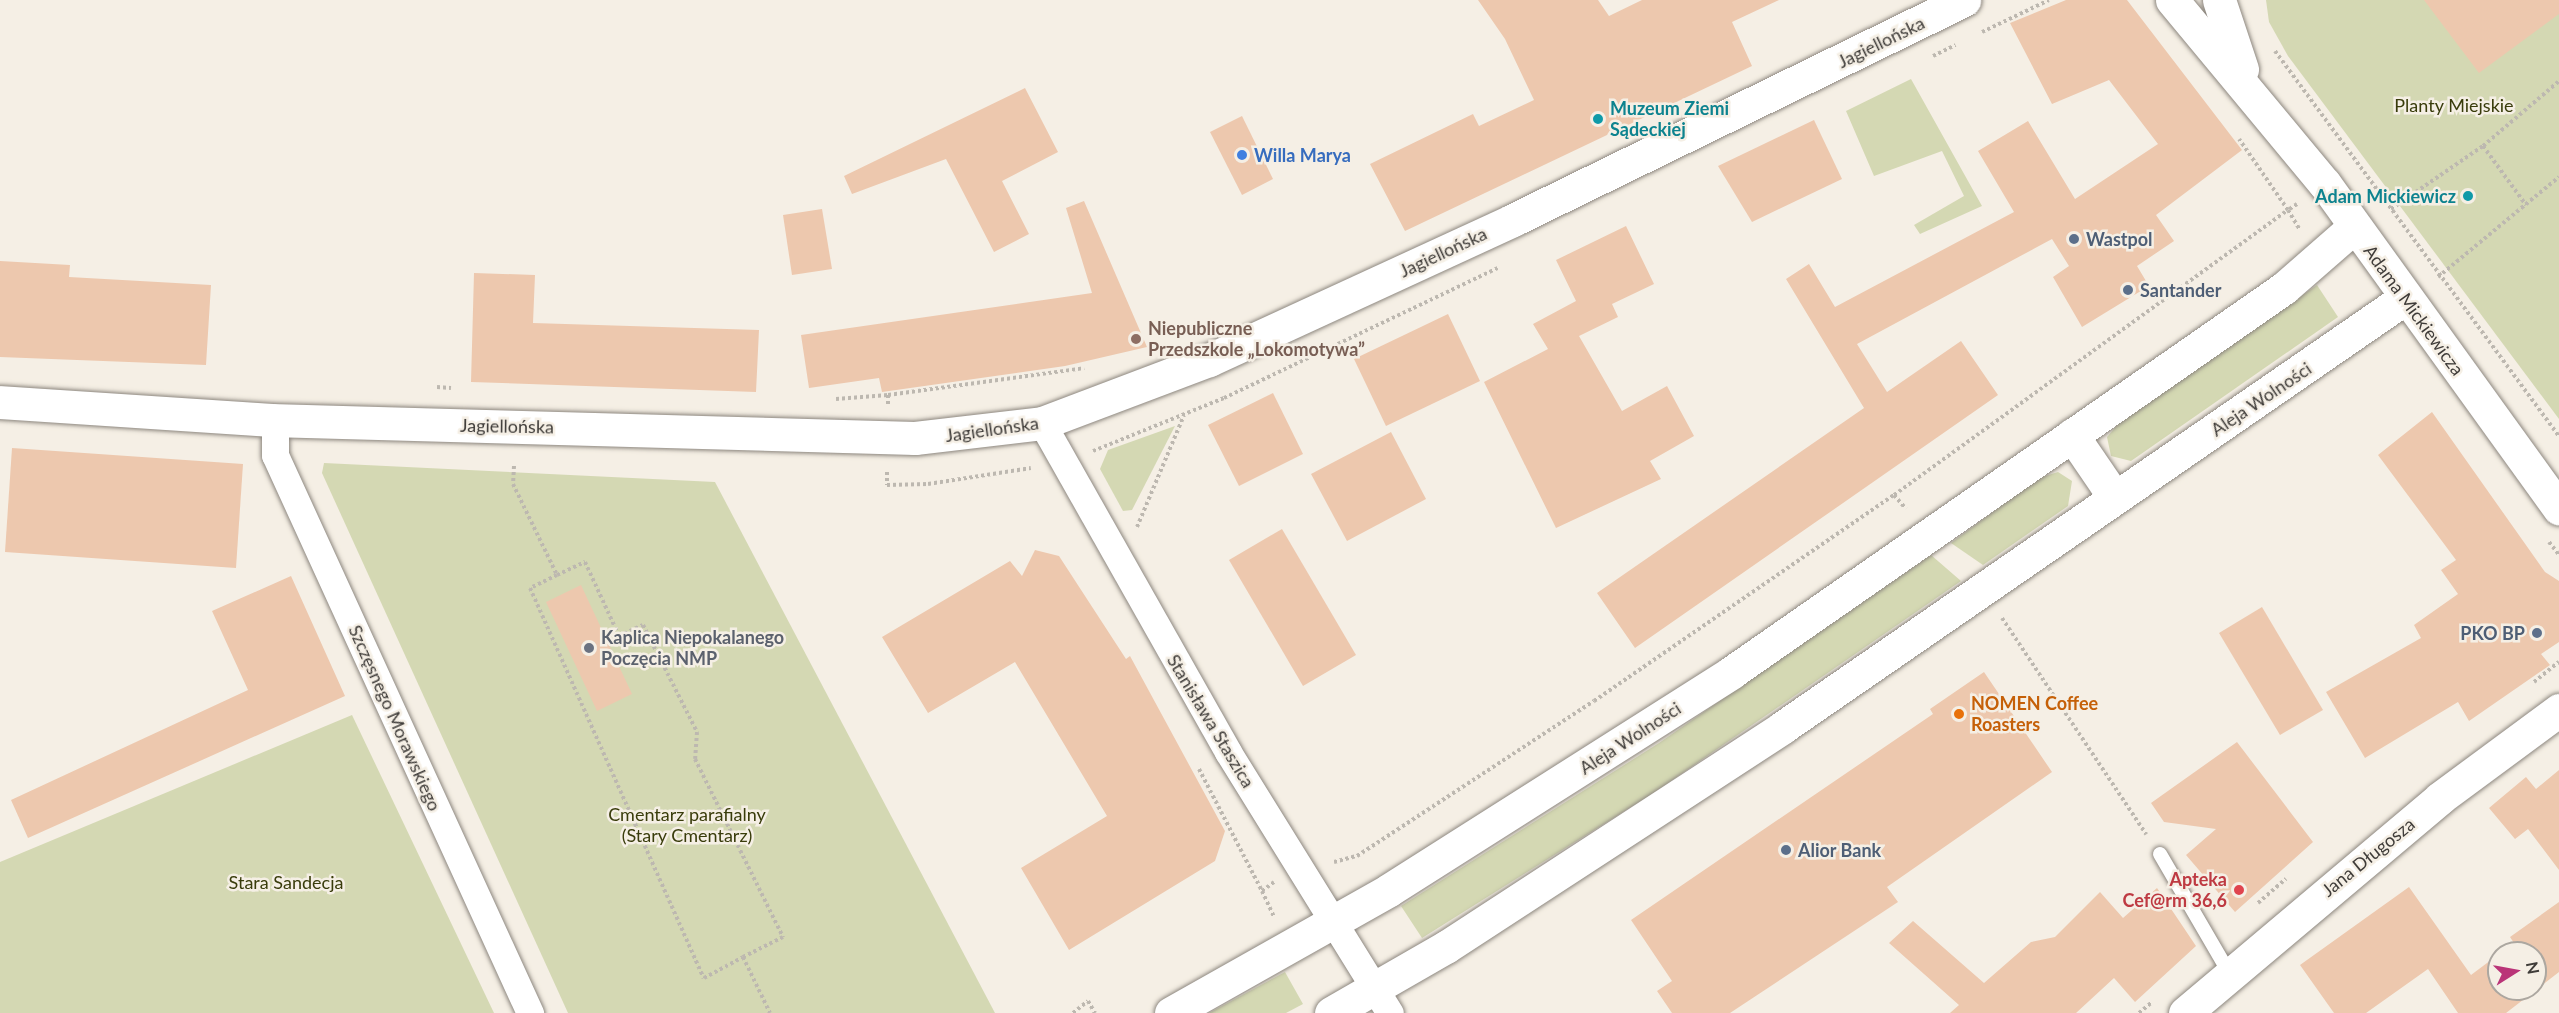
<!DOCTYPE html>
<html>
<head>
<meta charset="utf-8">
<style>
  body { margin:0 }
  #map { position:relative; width:2559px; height:1013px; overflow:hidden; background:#f5efe5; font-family:Lato,sans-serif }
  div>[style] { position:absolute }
  .green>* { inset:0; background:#d4d8b3 }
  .building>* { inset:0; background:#edc8ae }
  .path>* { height:4px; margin-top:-2px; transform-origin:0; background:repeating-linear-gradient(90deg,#bdb8b0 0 3px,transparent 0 6px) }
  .roads { filter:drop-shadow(0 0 2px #8d877f) drop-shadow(0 0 2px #8d877f) }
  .lane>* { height:14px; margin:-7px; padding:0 7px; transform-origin:7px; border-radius:7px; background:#fff }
  .street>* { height:27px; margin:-13.5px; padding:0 13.5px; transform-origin:13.5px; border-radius:13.5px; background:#fff }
  .secondary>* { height:33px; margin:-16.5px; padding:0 16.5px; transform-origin:16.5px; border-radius:16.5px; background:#fff }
  .dots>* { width:16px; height:16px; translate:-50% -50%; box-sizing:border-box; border:3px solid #f5efe5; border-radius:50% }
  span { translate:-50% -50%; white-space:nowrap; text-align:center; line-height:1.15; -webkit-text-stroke:5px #f5efe5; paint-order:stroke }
  .street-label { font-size:18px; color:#3f3c39 }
  .park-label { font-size:18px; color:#393c0b }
  .culture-label { font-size:18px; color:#0d838f; font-weight:700 }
  .left { translate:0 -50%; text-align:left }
  .right { translate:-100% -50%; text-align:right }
  .shop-label { font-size:18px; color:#366cbe; font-weight:700 }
  .service-label { font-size:18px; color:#4e5e75; font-weight:700 }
  .education-label { font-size:18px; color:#785e54; font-weight:700 }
  .worship-label { font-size:18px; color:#5b616d; font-weight:700 }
  .food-label { font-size:18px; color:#c56008; font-weight:700 }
  .health-label { font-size:18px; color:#be3a42; font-weight:700 }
  .north { position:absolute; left:2487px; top:941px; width:60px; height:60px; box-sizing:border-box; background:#f5efe5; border:2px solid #aca7a0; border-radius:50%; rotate:79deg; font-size:16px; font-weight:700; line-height:24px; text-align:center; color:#3f3c39 }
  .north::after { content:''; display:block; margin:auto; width:21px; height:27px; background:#ba3478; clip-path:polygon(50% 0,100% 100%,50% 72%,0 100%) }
</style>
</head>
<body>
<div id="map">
  <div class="green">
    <i style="clip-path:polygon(2266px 0,2559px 0,2559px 419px,2288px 56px,2269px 22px)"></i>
    <i style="clip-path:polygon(1911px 79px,1982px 206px,1920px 234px,1914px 225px,1964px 196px,1942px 151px,1874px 176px,1846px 111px)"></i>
    <i style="clip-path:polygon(2317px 285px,2338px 317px,2131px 461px,2111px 456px,2107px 437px,2121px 421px)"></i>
    <i style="clip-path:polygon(1175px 426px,1132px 510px,1123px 511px,1100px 469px,1108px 450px)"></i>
    <i style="clip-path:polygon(324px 463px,715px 482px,995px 1013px,568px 1013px,322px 473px)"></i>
    <i style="clip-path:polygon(2058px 472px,2072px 481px,2068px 506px,1983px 565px,1951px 543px,2039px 478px)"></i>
    <i style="clip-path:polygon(1931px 555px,1961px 581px,1655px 792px,1422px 938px,1401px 906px,1659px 743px)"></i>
    <i style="clip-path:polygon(352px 715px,494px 1013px,0 1013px,0 862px)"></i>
    <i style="clip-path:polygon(1285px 972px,1303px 1004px,1286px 1013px,1209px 1013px)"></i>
  </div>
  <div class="building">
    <i style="clip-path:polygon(1478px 0,1598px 0,1609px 16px,1642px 0,1779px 0,1732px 22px,1752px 66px,1405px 231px,1370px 164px,1473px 114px,1479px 126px,1534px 100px,1505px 39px)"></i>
    <i style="clip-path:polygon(2066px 0,2127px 0,2242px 150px,2156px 215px,2174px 241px,2137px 266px,2149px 286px,2082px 327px,2053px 277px,2069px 266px,2052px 239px,1857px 344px,1887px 392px,1961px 341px,1998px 395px,1635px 648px,1597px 593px,1864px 408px,1786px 279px,1809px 264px,1835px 307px,2014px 212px,1978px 151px,2028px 121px,2075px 199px,2158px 144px,2109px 80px,2052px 104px,2010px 23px)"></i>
    <i style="clip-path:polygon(2424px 0,2559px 0,2559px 14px,2479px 73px)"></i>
    <i style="clip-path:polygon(1025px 88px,1058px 152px,1002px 181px,1029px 234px,994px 252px,946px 159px,852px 194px,844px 176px)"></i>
    <i style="clip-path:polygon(1242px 116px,1273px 179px,1242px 195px,1210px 132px)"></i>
    <i style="clip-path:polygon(1814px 120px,1842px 179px,1752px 222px,1718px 166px)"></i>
    <i style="clip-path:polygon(1084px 201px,1147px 347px,1065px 366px,882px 392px,879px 378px,809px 388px,801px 335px,1092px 293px,1066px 208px)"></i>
    <i style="clip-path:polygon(822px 209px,832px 269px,792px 275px,783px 215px)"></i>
    <i style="clip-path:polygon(1626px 226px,1654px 284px,1612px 304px,1618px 317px,1579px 336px,1622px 411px,1667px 386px,1694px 436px,1650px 461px,1661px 479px,1556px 528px,1484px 382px,1548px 349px,1533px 324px,1576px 301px,1556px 260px)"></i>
    <i style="clip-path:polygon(0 261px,70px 265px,69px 277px,211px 285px,206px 365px,0 357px)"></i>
    <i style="clip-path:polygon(474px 273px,535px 275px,533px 323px,759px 330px,756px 392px,471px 382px)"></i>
    <i style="clip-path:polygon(1448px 314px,1480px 381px,1386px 426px,1354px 359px)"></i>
    <i style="clip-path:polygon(1273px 393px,1303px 454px,1239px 486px,1208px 425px)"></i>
    <i style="clip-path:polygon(2432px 412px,2545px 572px,2559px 581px,2559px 642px,2541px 654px,2550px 665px,2469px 721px,2458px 702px,2365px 758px,2326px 692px,2421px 638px,2414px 625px,2458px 594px,2441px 570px,2456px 560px,2378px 455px)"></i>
    <i style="clip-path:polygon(1391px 432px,1426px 499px,1347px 541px,1311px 474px)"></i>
    <i style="clip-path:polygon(12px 448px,243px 464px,236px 568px,5px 552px)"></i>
    <i style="clip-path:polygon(1282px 529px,1356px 655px,1303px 686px,1229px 560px)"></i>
    <i style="clip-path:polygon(1035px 550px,1059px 556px,1126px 659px,1130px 656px,1225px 831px,1215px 861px,1069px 950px,1021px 868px,1107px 816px,1015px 662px,928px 713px,882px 637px,1010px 561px,1022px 576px)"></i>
    <i style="clip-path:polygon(291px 576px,345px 696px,28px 838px,11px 800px,248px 690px,212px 611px)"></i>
    <i style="clip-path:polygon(581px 585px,632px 694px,597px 711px,546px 602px)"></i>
    <i style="clip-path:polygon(2262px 607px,2323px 710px,2280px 735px,2219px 633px)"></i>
    <i style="clip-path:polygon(1984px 672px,2052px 772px,1887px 887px,1898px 902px,1730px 1013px,1672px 1013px,1657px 991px,1672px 981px,1631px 920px,1933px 714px,1930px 709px)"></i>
    <i style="clip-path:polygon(2237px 742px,2313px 842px,2235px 912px,2186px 855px,2216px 829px,2164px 822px,2151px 803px)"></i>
    <i style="clip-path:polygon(2559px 770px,2559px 870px,2528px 829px,2515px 839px,2489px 808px,2526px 777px,2536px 789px)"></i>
    <i style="clip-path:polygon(2409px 887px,2471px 975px,2499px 954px,2499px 989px,2535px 989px,2535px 953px,2500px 953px,2514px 943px,2510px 937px,2559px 902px,2559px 972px,2506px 1013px,2458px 1013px,2428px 969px,2366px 1013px,2334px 1013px,2300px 965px)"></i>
    <i style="clip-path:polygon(2157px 888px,2196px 946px,2135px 1002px,2114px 978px,2076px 1013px,1950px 1013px,1959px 1005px,1889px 943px,1913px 921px,1984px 983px,2031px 942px,2055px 937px,2100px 892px,2123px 918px)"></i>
  </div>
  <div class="path">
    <i style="left:1982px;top:32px;width:74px;rotate:-25.5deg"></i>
    <i style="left:2275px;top:51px;width:478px;rotate:53.6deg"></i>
    <i style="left:1933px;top:56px;width:25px;rotate:-26deg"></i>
    <i style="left:2483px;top:146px;width:73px;rotate:53.9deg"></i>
    <i style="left:2297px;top:204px;width:11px;rotate:146deg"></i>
    <i style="left:2288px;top:210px;width:23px;rotate:59deg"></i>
    <i style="left:2391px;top:209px;width:112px;rotate:-34.4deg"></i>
    <i style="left:2483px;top:146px;width:100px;rotate:-40.5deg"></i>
    <i style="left:2438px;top:277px;width:157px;rotate:-39.6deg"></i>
    <i style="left:437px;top:387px;width:14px;rotate:4deg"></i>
    <i style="left:888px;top:395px;width:198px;rotate:-7.8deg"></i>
    <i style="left:836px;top:399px;width:52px;rotate:-4.4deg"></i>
    <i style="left:888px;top:395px;width:10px;rotate:90deg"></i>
    <i style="left:1093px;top:451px;width:141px;rotate:-22deg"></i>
    <i style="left:1224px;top:398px;width:303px;rotate:-25.4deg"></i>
    <i style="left:514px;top:466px;width:18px;rotate:93deg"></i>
    <i style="left:513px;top:484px;width:101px;rotate:64.2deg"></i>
    <i style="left:557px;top:575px;width:30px;rotate:154deg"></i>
    <i style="left:530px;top:588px;width:427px;rotate:66deg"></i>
    <i style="left:704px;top:978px;width:44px;rotate:-28.3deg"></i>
    <i style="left:743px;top:957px;width:62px;rotate:64.3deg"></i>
    <i style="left:887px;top:472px;width:13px;rotate:90deg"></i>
    <i style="left:887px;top:485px;width:41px;rotate:-1.4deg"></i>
    <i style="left:928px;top:484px;width:104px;rotate:-8.8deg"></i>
    <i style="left:1894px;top:495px;width:18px;rotate:49deg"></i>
    <i style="left:1137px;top:527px;width:121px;rotate:-67.2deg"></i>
    <i style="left:2549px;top:542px;width:16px;rotate:52deg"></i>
    <i style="left:557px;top:575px;width:31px;rotate:-25deg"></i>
    <i style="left:585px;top:562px;width:81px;rotate:65.3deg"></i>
    <i style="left:619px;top:636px;width:26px;rotate:-25deg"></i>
    <i style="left:643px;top:625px;width:120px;rotate:63.2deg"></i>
    <i style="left:697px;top:732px;width:27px;rotate:94deg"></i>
    <i style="left:695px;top:759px;width:199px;rotate:63.7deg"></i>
    <i style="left:783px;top:937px;width:45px;rotate:153.4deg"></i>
    <i style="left:2002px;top:618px;width:260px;rotate:56.3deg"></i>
    <i style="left:2534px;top:682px;width:32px;rotate:-39deg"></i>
    <i style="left:1199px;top:769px;width:137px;rotate:62.7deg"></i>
    <i style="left:1334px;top:862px;width:24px;rotate:-15deg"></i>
    <i style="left:1357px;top:856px;width:283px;rotate:-33.2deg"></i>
    <i style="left:1594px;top:701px;width:364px;rotate:-34.5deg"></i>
    <i style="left:1894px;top:495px;width:486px;rotate:-35.9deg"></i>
    <i style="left:2288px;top:210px;width:86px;rotate:-124.6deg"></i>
    <i style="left:1274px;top:882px;width:15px;rotate:143deg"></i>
    <i style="left:1262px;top:891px;width:29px;rotate:65deg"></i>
    <i style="left:2258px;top:903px;width:37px;rotate:-41deg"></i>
    <i style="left:1073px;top:1013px;width:19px;rotate:-39deg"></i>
    <i style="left:1088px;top:1001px;width:14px;rotate:60deg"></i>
    <i style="left:2139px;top:1013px;width:16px;rotate:-40deg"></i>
  </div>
  <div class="roads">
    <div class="lane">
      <i style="left:2160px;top:854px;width:135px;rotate:59.8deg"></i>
    </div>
    <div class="street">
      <i style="left:275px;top:420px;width:35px;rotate:90deg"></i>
      <i style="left:275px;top:455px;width:614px;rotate:65.44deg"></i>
      <i style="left:1042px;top:423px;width:378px;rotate:60.5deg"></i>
      <i style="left:1228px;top:752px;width:307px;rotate:58.2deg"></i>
    </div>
    <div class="secondary">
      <i style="left:2172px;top:0;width:239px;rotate:50.3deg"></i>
      <i style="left:2325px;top:184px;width:400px;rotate:54.2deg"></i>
      <i style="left:2219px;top:0;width:73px;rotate:71.6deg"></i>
      <i style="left:0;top:402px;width:271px;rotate:3.8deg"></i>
      <i style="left:270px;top:420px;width:645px;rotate:1.6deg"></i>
      <i style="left:915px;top:438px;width:128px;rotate:-6.7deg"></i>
      <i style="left:1042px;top:423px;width:178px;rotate:-20.7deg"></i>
      <i style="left:1209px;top:360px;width:335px;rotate:-24.7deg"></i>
      <i style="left:1513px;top:220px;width:502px;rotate:-26deg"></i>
      <i style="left:2072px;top:435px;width:76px;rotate:55.7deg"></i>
      <i style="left:1171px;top:1013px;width:250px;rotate:-29.4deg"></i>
      <i style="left:1389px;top:890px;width:406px;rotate:-32.4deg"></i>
      <i style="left:1732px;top:672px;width:672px;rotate:-34.82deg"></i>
      <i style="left:2284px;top:288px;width:93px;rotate:-41.1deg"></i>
      <i style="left:1331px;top:1013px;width:133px;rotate:-29.9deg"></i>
      <i style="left:1446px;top:947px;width:402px;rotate:-33.1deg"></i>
      <i style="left:1783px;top:727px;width:756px;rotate:-34.59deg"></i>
      <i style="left:2185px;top:1013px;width:334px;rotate:-40.1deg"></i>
      <i style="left:2440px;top:798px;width:148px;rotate:-36.5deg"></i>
    </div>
  </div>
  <div class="dots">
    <i style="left:1598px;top:119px;background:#0f9aa8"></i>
    <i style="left:1242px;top:155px;background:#3f7fe0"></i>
    <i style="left:2468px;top:196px;background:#0f9aa8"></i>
    <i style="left:2074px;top:239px;background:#5c6f8a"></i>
    <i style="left:2128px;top:290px;background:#5c6f8a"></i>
    <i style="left:1136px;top:339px;background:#8d6e63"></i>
    <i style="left:2537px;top:633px;background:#5c6f8a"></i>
    <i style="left:589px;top:648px;background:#6b7280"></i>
    <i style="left:1959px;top:714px;background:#e8710a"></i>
    <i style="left:1786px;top:850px;background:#5c6f8a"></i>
    <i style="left:2239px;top:890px;background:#e0444e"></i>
  </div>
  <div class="street-label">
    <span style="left:1881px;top:42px;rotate:-26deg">Jagiellońska</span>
    <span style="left:1443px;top:252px;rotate:-25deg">Jagiellońska</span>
    <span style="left:2414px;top:310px;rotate:54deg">Adama Mickiewicza</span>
    <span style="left:2261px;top:399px;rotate:-34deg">Aleja Wolności</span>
    <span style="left:507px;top:426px;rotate:1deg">Jagiellońska</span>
    <span style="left:992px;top:429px;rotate:-8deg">Jagiellońska</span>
    <span style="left:395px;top:718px;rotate:66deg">Szczęsnego Morawskiego</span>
    <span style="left:1211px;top:721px;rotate:59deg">Stanisława Staszica</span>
    <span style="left:1630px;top:738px;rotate:-33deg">Aleja Wolności</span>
    <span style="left:2368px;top:857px;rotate:-39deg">Jana Długosza</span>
  </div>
  <div class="park-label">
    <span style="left:2454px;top:105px">Planty Miejskie</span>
    <span style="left:687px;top:825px">Cmentarz parafialny<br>(Stary Cmentarz)</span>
    <span style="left:286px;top:882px">Stara Sandecja</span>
  </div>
  <div class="culture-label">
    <span class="left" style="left:1610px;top:119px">Muzeum Ziemi<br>Sądeckiej</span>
    <span class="right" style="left:2456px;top:196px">Adam Mickiewicz</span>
  </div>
  <div class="shop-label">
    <span class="left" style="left:1254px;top:155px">Willa Marya</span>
  </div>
  <div class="service-label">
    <span class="left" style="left:2086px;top:239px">Wastpol</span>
    <span class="left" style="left:2140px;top:290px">Santander</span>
    <span class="right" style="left:2525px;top:633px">PKO BP</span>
    <span class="left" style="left:1798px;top:850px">Alior Bank</span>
  </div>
  <div class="education-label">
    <span class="left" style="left:1148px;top:339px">Niepubliczne<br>Przedszkole „Lokomotywa”</span>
  </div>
  <div class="worship-label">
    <span class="left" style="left:601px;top:648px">Kaplica Niepokalanego<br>Poczęcia NMP</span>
  </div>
  <div class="food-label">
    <span class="left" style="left:1971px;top:714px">NOMEN Coffee<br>Roasters</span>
  </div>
  <div class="health-label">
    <span class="right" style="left:2227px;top:890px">Apteka<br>Cef@rm 36,6</span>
  </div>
  <div class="north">N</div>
</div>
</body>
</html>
